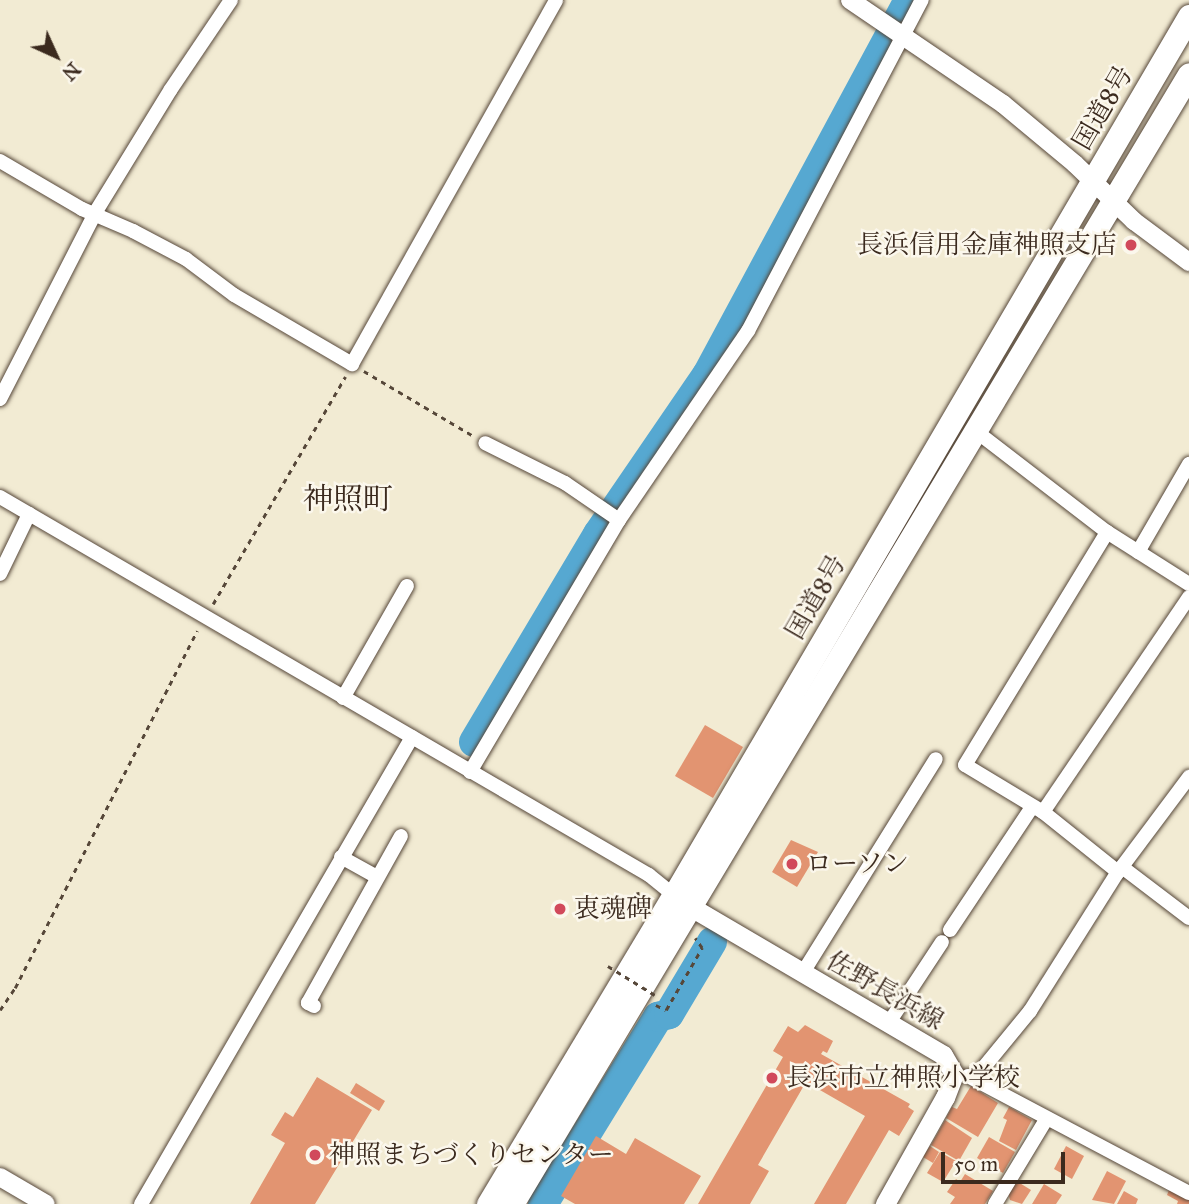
<!DOCTYPE html>
<html>
<head>
<meta charset="utf-8">
<style>
  body { margin:0 }
  #map { position:relative; width:1189px; height:1204px; overflow:hidden; background:#f2ebd3; font-family:"IM FELL Great Primer","Noto Serif JP",serif }
  div>[style] { position:absolute }
  .river>* { height:30px; margin:-15px; padding:0 15px; transform-origin:15px; border-radius:15px; background:#56a8d1 }
  .building>* { inset:0; background:#e29471 }
  .path>* { height:2.5px; margin-top:-1.25px; transform-origin:0; background:repeating-linear-gradient(90deg,#564739 0 5px,transparent 0 10px) }
  .roads { filter:drop-shadow(0 0 2px #564739) drop-shadow(0 0 2px #564739) }
  .minor>* { height:14px; margin:-7px; padding:0 7px; transform-origin:7px; border-radius:7px; background:#fff }
  .tertiary>* { height:18px; margin:-9px; padding:0 9px; transform-origin:9px; border-radius:9px; background:#fff }
  .secondary>* { height:19px; margin:-9.5px; padding:0 9.5px; transform-origin:9.5px; border-radius:9.5px; background:#fff }
  .trunk>* { height:23px; margin:-11.5px; padding:0 11.5px; transform-origin:11.5px; border-radius:11.5px; background:#fff }
  .path-bridge>* { height:2.5px; margin-top:-1.25px; transform-origin:0; background:repeating-linear-gradient(90deg,#564739 0 5px,transparent 0 10px) }
  .dots>* { width:19px; height:19px; translate:-50% -50%; box-sizing:border-box; border:4px solid #fbf7ec; border-radius:50% }
  span { translate:-50% -50%; white-space:nowrap; text-align:center; line-height:1.15; -webkit-text-stroke:5px #fbf7ec; paint-order:stroke }
  .street-label { font-size:26px; color:#3b2a1e }
  .poi-label { font-size:26px; color:#3b2a1e }
  .right { translate:-100% -50%; text-align:right }
  .left { translate:0 -50%; text-align:left }
  .quarter-label { font-size:30px; color:#3b2a1e }
  .north { position:absolute; left:21px; top:21px; width:70px; height:70px; -webkit-text-stroke:5px #fbf7ec; paint-order:stroke; rotate:135deg; font-size:19px; font-weight:700; line-height:28px; text-align:center; color:#3b2a1e }
  .north::after { content:''; display:block; margin:auto; width:24px; height:32px; background:#3b2a1e; clip-path:polygon(50% 0,100% 100%,50% 72%,0 100%) }
  .scale { position:absolute; left:941px; top:1152px; width:124px; height:32px; box-sizing:border-box; border:4px solid #3b2a1e; border-top:0; padding-left:9px; font-size:21px; line-height:24px; white-space:nowrap; color:#3b2a1e; -webkit-text-stroke:5px #fbf7ec; paint-order:stroke }
</style>
</head>
<body>
<div id="map">
  <div class="river">
    <i style="left:474px;top:742px;width:242px;rotate:-59.2deg"></i>
    <i style="left:598px;top:534px;width:193px;rotate:-55.6deg"></i>
    <i style="left:707px;top:375px;width:426px;rotate:-61.7deg"></i>
    <i style="left:543px;top:1204px;width:220px;rotate:-58.4deg"></i>
    <i style="left:658px;top:1017px;width:11px;rotate:-15deg"></i>
    <i style="left:669px;top:1014px;width:84px;rotate:-59.2deg"></i>
  </div>
  <div class="building">
    <i style="clip-path:polygon(705px 725px,743px 747px,713px 798px,675px 776px)"></i>
    <i style="clip-path:polygon(791px 840px,818px 852px,797px 887px,772px 872px)"></i>
    <i style="clip-path:polygon(805px 1025px,833px 1041px,827px 1053px,823px 1051px,821px 1054px,910px 1104px,908px 1107px,914px 1111px,899px 1136px,889px 1130px,846px 1204px,814px 1204px,865px 1116px,806px 1082px,758px 1165px,769px 1171px,750px 1204px,698px 1204px,783px 1057px,773px 1051px,788px 1026px,798px 1032px)"></i>
    <i style="clip-path:polygon(317px 1077px,372px 1110px,315px 1204px,250px 1204px,285px 1143px,271px 1135px,285px 1112px,293px 1117px)"></i>
    <i style="clip-path:polygon(356px 1083px,385px 1101px,379px 1111px,350px 1093px)"></i>
    <i style="clip-path:polygon(971px 1086px,998px 1103px,978px 1137px,946px 1118px,952px 1107px,957px 1109px)"></i>
    <i style="clip-path:polygon(1009px 1107px,1032px 1120px,1016px 1150px,999px 1141px,1007px 1120px,1003px 1118px)"></i>
    <i style="clip-path:polygon(945px 1120px,972px 1138px,959px 1161px,931px 1145px)"></i>
    <i style="clip-path:polygon(596px 1136px,626px 1154px,635px 1138px,701px 1176px,684px 1204px,575px 1204px,561px 1196px)"></i>
    <i style="clip-path:polygon(989px 1137px,1015px 1152px,1003px 1173px,977px 1158px)"></i>
    <i style="clip-path:polygon(930px 1146px,939px 1152px,933px 1163px,923px 1157px)"></i>
    <i style="clip-path:polygon(1066px 1146px,1084px 1156px,1072px 1179px,1054px 1169px)"></i>
    <i style="clip-path:polygon(940px 1152px,956px 1161px,943px 1182px,927px 1173px)"></i>
    <i style="clip-path:polygon(1107px 1171px,1126px 1181px,1114px 1204px,1092px 1200px)"></i>
    <i style="clip-path:polygon(965px 1174px,993px 1191px,985px 1204px,950px 1204px,955px 1197px,947px 1192px,956px 1179px,960px 1182px)"></i>
    <i style="clip-path:polygon(1015px 1180px,1031px 1190px,1022px 1204px,1010px 1200px,1008px 1192px)"></i>
    <i style="clip-path:polygon(1044px 1184px,1062px 1195px,1056px 1204px,1032px 1204px)"></i>
    <i style="clip-path:polygon(1169px 1190px,1189px 1199px,1189px 1204px,1177px 1204px,1178px 1201px,1167px 1195px)"></i>
    <i style="clip-path:polygon(1124px 1191px,1138px 1199px,1136px 1204px,1117px 1204px)"></i>
  </div>
  <div class="path">
    <i style="left:364px;top:371px;width:126px;rotate:30.7deg"></i>
    <i style="left:213px;top:604px;width:263px;rotate:-59.8deg"></i>
    <i style="left:638px;top:892px;width:17px;rotate:83deg"></i>
    <i style="left:656px;top:1005px;width:11px;rotate:27deg"></i>
    <i style="left:666px;top:1010px;width:72px;rotate:-59.9deg"></i>
    <i style="left:702px;top:948px;width:12px;rotate:-125deg"></i>
    <i style="left:0;top:1010px;width:27px;rotate:-56deg"></i>
    <i style="left:15px;top:988px;width:401px;rotate:-63deg"></i>
  </div>
  <div class="roads">
    <div class="minor">
      <i style="left:0;top:161px;width:95px;rotate:30.3deg"></i>
      <i style="left:82px;top:209px;width:56px;rotate:23.3deg"></i>
      <i style="left:133px;top:231px;width:60px;rotate:27.8deg"></i>
      <i style="left:186px;top:259px;width:60px;rotate:36.9deg"></i>
      <i style="left:234px;top:295px;width:137px;rotate:30.3deg"></i>
      <i style="left:352px;top:364px;width:417px;rotate:-60.7deg"></i>
      <i style="left:0;top:399px;width:209px;rotate:-62.9deg"></i>
      <i style="left:95px;top:213px;width:145px;rotate:-58.5deg"></i>
      <i style="left:171px;top:89px;width:107px;rotate:-56deg"></i>
      <i style="left:977px;top:432px;width:164px;rotate:37.6deg"></i>
      <i style="left:0;top:497px;width:751px;rotate:30.22deg"></i>
      <i style="left:649px;top:875px;width:38px;rotate:39deg"></i>
      <i style="left:619px;top:520px;width:229px;rotate:-55.7deg"></i>
      <i style="left:748px;top:331px;width:374px;rotate:-62.3deg"></i>
      <i style="left:1138px;top:552px;width:102px;rotate:-59.9deg"></i>
      <i style="left:0;top:574px;width:67px;rotate:-64.2deg"></i>
      <i style="left:343px;top:698px;width:129px;rotate:-60.3deg"></i>
      <i style="left:470px;top:772px;width:293px;rotate:-59.4deg"></i>
      <i style="left:619px;top:520px;width:65px;rotate:-145.6deg"></i>
      <i style="left:565px;top:483px;width:89px;rotate:-153.4deg"></i>
      <i style="left:1043px;top:812px;width:260px;rotate:-55.8deg"></i>
      <i style="left:341px;top:857px;width:41px;rotate:29.1deg"></i>
      <i style="left:1122px;top:867px;width:84px;rotate:37.3deg"></i>
      <i style="left:1118px;top:872px;width:96px;rotate:-141.3deg"></i>
      <i style="left:1043px;top:812px;width:91px;rotate:-148.9deg"></i>
      <i style="left:965px;top:765px;width:273px;rotate:-58.6deg"></i>
      <i style="left:1107px;top:532px;width:97px;rotate:32.4deg"></i>
      <i style="left:950px;top:930px;width:148px;rotate:-56.3deg"></i>
      <i style="left:802px;top:974px;width:253px;rotate:-58.1deg"></i>
      <i style="left:314px;top:1006px;width:7px;rotate:-153deg"></i>
      <i style="left:308px;top:1003px;width:191px;rotate:-60.9deg"></i>
      <i style="left:888px;top:1024px;width:98px;rotate:-56.6deg"></i>
      <i style="left:968px;top:1076px;width:250px;rotate:27.9deg"></i>
      <i style="left:975px;top:1078px;width:87px;rotate:-50.6deg"></i>
      <i style="left:1030px;top:1011px;width:165px;rotate:-57.7deg"></i>
      <i style="left:1118px;top:872px;width:119px;rotate:-53.2deg"></i>
      <i style="left:141px;top:1204px;width:540px;rotate:-59.87deg"></i>
      <i style="left:995px;top:1204px;width:100px;rotate:-58.8deg"></i>
    </div>
    <div class="tertiary">
      <i style="left:850px;top:0;width:185px;rotate:34.2deg"></i>
      <i style="left:1003px;top:104px;width:94px;rotate:39.8deg"></i>
      <i style="left:1075px;top:164px;width:82px;rotate:44deg"></i>
      <i style="left:1134px;top:221px;width:69px;rotate:36.7deg"></i>
      <i style="left:0;top:1177px;width:53px;rotate:30.4deg"></i>
    </div>
    <div class="secondary">
      <i style="left:691px;top:907px;width:292px;rotate:30.4deg"></i>
      <i style="left:943px;top:1055px;width:22px;rotate:60deg"></i>
      <i style="left:954px;top:1074px;width:25px;rotate:111deg"></i>
      <i style="left:945px;top:1097px;width:123px;rotate:119.3deg"></i>
    </div>
    <div class="trunk">
      <i style="left:488px;top:1204px;width:361px;rotate:-59deg"></i>
      <i style="left:674px;top:895px;width:1019px;rotate:-59.63deg"></i>
      <i style="left:512px;top:1204px;width:1317px;rotate:-59.07deg"></i>
    </div>
  </div>
  <div class="path-bridge">
    <i style="left:608px;top:966px;width:55px;rotate:31.7deg"></i>
  </div>
  <div class="dots">
    <i style="left:1131px;top:245px;background:#d1495b"></i>
    <i style="left:792px;top:864px;background:#d1495b"></i>
    <i style="left:560px;top:909px;background:#d1495b"></i>
    <i style="left:772px;top:1078px;background:#d1495b"></i>
    <i style="left:315px;top:1155px;background:#d1495b"></i>
  </div>
  <div class="street-label">
    <span style="left:1103px;top:108px;rotate:-60deg">国道8号</span>
    <span style="left:816px;top:597px;rotate:-60deg">国道8号</span>
    <span style="left:885px;top:991px;rotate:30deg">佐野長浜線</span>
  </div>
  <div class="poi-label">
    <span class="right" style="left:1117px;top:245px">長浜信用金庫神照支店</span>
    <span class="left" style="left:806px;top:864px">ローソン</span>
    <span class="left" style="left:574px;top:909px">衷魂碑</span>
    <span class="left" style="left:786px;top:1078px">長浜市立神照小学校</span>
    <span class="left" style="left:329px;top:1155px">神照まちづくりセンター</span>
  </div>
  <div class="quarter-label">
    <span style="left:348px;top:499px">神照町</span>
  </div>
  <div class="north">N</div>
  <div class="scale">50 m</div>
</div>
</body>
</html>
